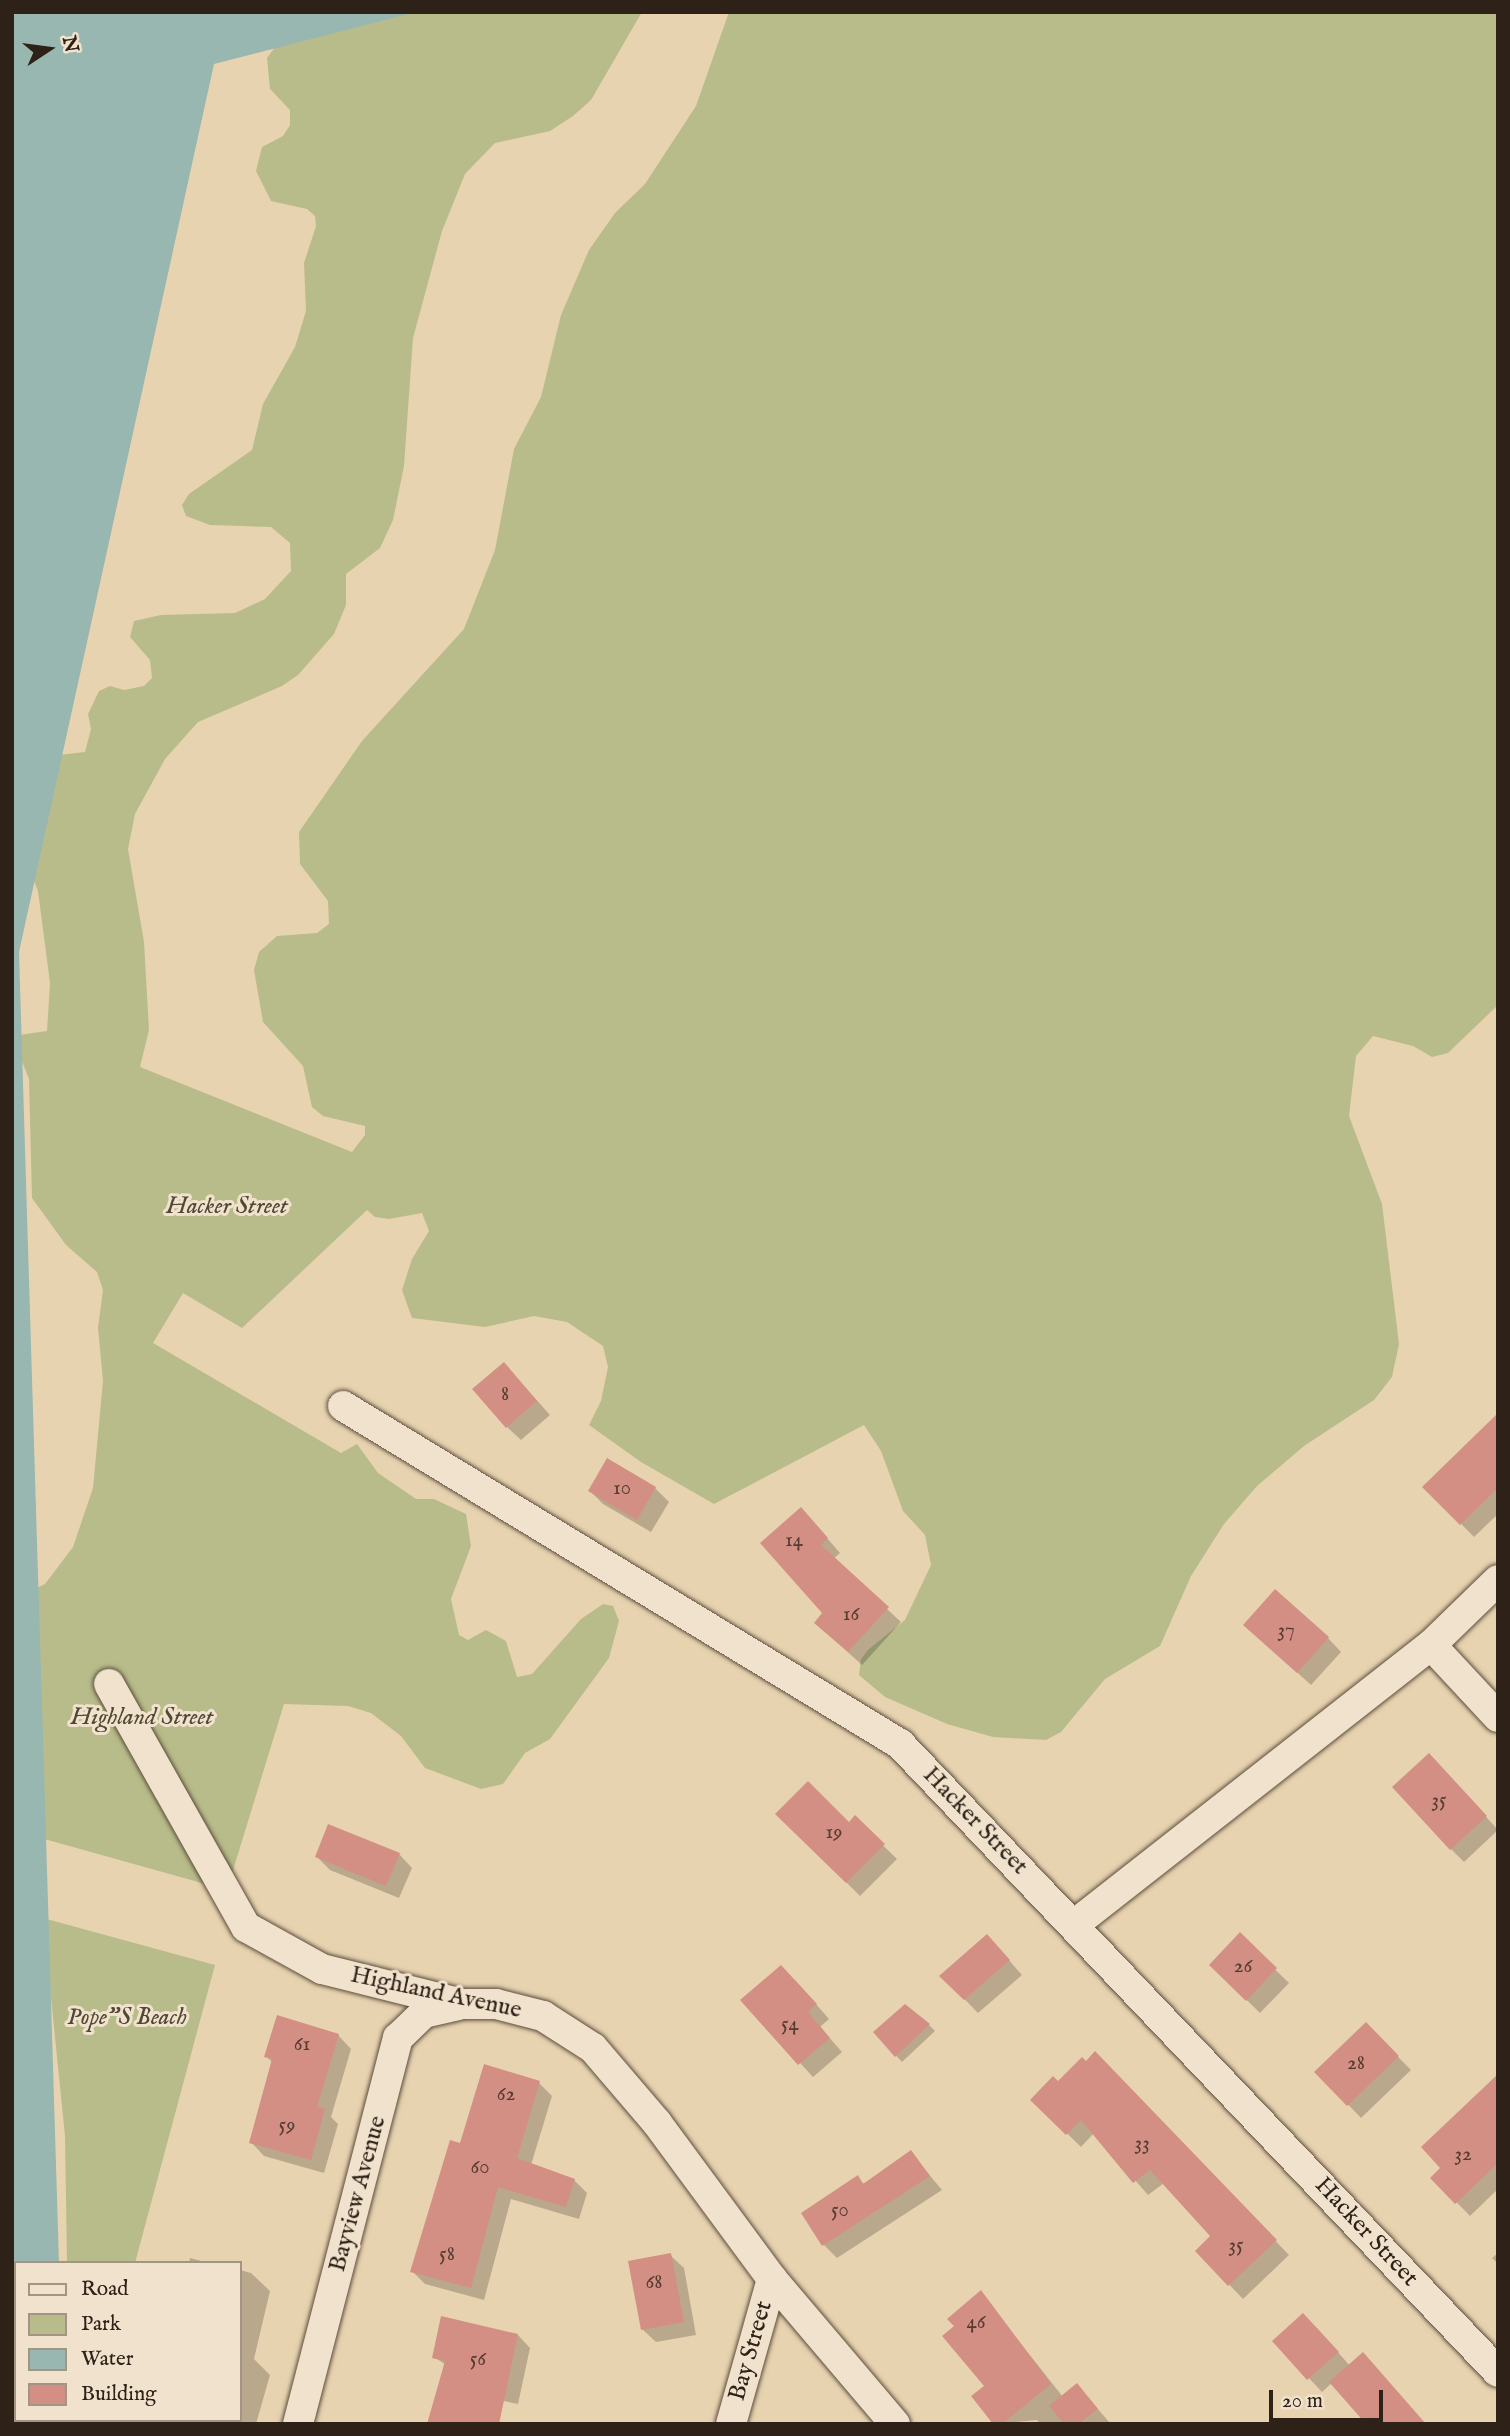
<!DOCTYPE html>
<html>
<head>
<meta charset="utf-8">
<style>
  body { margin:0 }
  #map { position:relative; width:1510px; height:2436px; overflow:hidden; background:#e8d3b0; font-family:"IM FELL English",serif }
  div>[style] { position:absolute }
  .green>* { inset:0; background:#b8bc8a }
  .water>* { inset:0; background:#98b7b1 }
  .shadow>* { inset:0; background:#0003 }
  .building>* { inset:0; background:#d38f83 }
  .roads { filter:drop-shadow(0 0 2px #5c4e3e) drop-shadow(0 0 2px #5c4e3e) }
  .street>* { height:30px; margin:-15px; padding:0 15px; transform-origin:15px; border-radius:15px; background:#f0e2cc }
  span { translate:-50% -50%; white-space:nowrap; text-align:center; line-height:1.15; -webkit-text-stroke:6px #f0e2cc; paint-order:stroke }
  .number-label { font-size:21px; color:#563c33 }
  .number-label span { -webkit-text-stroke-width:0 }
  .park-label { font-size:24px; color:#504834; font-style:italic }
  .street-label { font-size:24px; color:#2d2118 }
  .frame { position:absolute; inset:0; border:14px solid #2d2118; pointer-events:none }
  .legend { position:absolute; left:14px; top:2261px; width:228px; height:161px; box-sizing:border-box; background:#f0e2cc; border:2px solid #a29584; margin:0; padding:9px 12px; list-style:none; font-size:21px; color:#2d2118 }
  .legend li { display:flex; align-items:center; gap:14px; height:35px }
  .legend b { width:35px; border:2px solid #a29584 }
  .north { position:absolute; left:14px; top:14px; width:70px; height:70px; -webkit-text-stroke:5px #f0e2cc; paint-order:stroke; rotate:77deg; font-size:19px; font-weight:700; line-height:28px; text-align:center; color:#2d2118 }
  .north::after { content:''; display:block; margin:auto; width:24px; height:32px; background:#2d2118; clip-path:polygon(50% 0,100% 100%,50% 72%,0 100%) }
  .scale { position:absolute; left:1269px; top:2390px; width:114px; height:32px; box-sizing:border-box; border:4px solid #2d2118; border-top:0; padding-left:9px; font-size:21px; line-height:24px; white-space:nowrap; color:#2d2118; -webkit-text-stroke:5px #f0e2cc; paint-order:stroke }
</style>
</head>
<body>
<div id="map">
  <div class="green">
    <i style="clip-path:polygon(317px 12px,642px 12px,591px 100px,573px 116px,550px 131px,495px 143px,465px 174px,442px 231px,413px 338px,404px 466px,393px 520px,380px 548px,346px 574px,346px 605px,334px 634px,298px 675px,282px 686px,198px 722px,165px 759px,135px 814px,128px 849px,144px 942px,149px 1030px,140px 1067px,352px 1152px,365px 1135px,365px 1126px,323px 1116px,312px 1107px,303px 1066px,263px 1022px,254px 970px,259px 952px,277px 936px,317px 933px,329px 924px,328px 901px,300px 864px,299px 832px,362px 741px,464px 629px,495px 550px,514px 449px,541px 397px,561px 315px,589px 250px,615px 213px,645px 184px,696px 106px,729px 12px,1498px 12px,1498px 1005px,1448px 1053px,1432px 1057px,1413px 1046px,1373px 1036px,1356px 1056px,1349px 1116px,1382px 1204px,1399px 1344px,1392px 1377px,1374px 1400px,1304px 1446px,1257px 1486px,1224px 1524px,1191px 1576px,1160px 1646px,1105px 1679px,1061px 1732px,1046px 1740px,993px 1737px,947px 1724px,885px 1697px,859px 1675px,861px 1659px,869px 1649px,905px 1620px,931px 1565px,925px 1535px,903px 1511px,881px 1451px,864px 1425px,714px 1504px,641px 1462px,589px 1425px,601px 1401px,608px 1367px,603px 1346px,567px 1322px,534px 1316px,485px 1327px,412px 1318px,402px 1290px,412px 1259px,429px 1231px,422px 1213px,389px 1219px,375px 1217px,367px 1210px,242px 1328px,183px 1293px,153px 1343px,341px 1453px,357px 1444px,378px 1473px,416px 1499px,434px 1499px,466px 1514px,471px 1546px,451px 1599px,459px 1635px,468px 1640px,486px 1630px,506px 1641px,517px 1677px,532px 1674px,581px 1619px,603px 1604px,613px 1606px,619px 1621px,609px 1658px,550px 1739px,525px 1753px,503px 1784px,481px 1789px,425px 1768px,401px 1736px,371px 1713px,348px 1706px,284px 1704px,227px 1890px,12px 1830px,35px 1589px,45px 1584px,73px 1547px,93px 1488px,103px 1381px,98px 1328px,103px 1290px,97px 1272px,66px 1245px,32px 1198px,29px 1079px,12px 1036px,47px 1031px,50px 983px,38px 891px,17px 839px,32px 758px,85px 752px,91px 729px,88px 714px,99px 691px,110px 686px,124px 690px,144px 686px,152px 678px,150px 660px,130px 637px,134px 621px,161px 615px,235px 613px,265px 599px,291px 571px,290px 543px,271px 527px,210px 525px,186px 516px,182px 505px,189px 494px,252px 450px,263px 404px,295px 347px,306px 311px,304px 263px,316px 226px,315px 216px,307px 209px,271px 201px,256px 171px,262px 147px,283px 136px,290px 125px,290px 110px,270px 89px,267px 58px,278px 43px)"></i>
    <i style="clip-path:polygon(43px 1918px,215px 1965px,135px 2263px,67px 2263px,65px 2136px)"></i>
  </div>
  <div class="water">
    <i style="clip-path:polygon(12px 12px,416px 12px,214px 64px,19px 952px,59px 2263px,16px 2263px,16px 2420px,64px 2424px,12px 2424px)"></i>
  </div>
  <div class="shadow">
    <i style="clip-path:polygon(517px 1378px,550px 1415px,521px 1440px,507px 1427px)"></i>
    <i style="clip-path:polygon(1498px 1440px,1498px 1514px,1474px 1537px,1425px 1487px)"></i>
    <i style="clip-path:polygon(607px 1461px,655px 1488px,669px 1502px,651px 1532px,603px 1504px,590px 1491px)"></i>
    <i style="clip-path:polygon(814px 1523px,840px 1553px,833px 1559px,901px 1622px,862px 1665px,830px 1636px)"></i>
    <i style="clip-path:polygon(1259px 1638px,1328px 1638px,1341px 1652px,1311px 1685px)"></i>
    <i style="clip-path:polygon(1443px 1769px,1498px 1830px,1464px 1862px,1451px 1849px)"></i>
    <i style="clip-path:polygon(778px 1814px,849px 1824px,855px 1818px,897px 1859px,860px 1896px)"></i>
    <i style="clip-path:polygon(399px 1854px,412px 1868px,399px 1898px,330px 1870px,317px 1857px)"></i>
    <i style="clip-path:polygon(1240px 1935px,1289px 1983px,1260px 2013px,1211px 1965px)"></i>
    <i style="clip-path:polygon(1000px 1950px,1022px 1975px,978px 2013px,942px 1976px)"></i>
    <i style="clip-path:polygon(795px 1980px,829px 2019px,820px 2027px,842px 2052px,813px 2077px,743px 2001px)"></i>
    <i style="clip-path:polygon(1366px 2024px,1411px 2070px,1361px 2118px,1317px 2072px)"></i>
    <i style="clip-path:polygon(929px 2025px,935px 2031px,902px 2062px,875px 2033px)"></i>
    <i style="clip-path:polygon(338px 2035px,351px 2049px,331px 2117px,338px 2124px,324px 2173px,264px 2156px,251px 2142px,273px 2063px,266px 2056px)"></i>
    <i style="clip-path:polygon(1086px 2063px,1108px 2067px,1289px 2255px,1243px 2299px,1197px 2251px,1213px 2236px,1164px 2183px,1148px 2195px,1094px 2133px,1081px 2147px,1033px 2100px)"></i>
    <i style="clip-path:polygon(539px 2083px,552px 2096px,531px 2165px,574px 2180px,587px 2193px,579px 2219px,511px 2199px,484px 2300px,425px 2284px,412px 2271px,461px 2146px)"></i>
    <i style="clip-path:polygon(1498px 2124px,1498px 2189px,1470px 2216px,1433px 2178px)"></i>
    <i style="clip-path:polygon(911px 2153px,942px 2190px,837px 2258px,824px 2245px,858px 2178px,865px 2185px)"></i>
    <i style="clip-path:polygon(1498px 2253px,1498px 2264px,1492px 2258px)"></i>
    <i style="clip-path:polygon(670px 2255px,684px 2268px,696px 2335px,656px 2342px,642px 2329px)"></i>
    <i style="clip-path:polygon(190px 2258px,209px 2263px,189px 2263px)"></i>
    <i style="clip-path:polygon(240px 2270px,251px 2273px,270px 2291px,254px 2359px,270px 2375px,256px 2424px,185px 2424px,240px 2420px)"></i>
    <i style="clip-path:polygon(981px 2293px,1063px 2397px,1077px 2385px,1110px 2423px,1040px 2424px,1037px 2420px,995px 2424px,986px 2386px,956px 2327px)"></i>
    <i style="clip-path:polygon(1317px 2328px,1350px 2366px,1322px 2392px,1274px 2341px)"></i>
    <i style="clip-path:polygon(518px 2335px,530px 2348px,518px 2404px,499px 2400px,434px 2357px)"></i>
  </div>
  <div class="building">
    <i style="clip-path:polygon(504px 1362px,537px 1401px,506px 1428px,472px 1389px)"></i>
    <i style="clip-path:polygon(1498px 1413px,1498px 1488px,1460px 1525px,1422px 1487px)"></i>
    <i style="clip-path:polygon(607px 1458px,656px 1487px,637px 1520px,588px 1491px)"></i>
    <i style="clip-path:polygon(801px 1507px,828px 1538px,821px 1545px,889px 1607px,848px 1652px,814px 1623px,822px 1613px,760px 1543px)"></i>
    <i style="clip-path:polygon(1275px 1589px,1329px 1637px,1297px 1673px,1243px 1625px)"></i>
    <i style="clip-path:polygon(1429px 1753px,1487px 1816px,1450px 1850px,1392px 1787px)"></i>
    <i style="clip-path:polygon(808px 1781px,849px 1822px,855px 1815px,885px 1844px,846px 1883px,775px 1814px)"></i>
    <i style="clip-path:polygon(328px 1824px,400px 1853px,386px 1886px,315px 1857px)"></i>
    <i style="clip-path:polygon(1240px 1932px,1277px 1968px,1246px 2001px,1209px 1965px)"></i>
    <i style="clip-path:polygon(987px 1934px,1010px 1960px,964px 2000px,939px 1976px)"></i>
    <i style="clip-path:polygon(781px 1965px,817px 2004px,808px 2012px,830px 2038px,798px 2065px,740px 2000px)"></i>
    <i style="clip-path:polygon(905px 2004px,930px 2024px,895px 2057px,873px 2032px)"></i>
    <i style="clip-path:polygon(277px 2015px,339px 2034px,317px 2107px,325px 2109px,311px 2160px,249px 2143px,272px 2059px,264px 2057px)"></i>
    <i style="clip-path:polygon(1366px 2022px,1399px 2056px,1347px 2106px,1314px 2072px)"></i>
    <i style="clip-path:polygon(1095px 2051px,1277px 2240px,1228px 2286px,1195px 2251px,1210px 2236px,1150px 2170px,1133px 2183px,1081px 2120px,1066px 2135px,1030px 2100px,1053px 2076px,1058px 2081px,1082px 2057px,1086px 2061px)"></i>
    <i style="clip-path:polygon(484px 2064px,540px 2081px,517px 2158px,575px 2179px,566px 2207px,498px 2187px,471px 2288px,410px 2272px,450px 2140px,460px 2143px)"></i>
    <i style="clip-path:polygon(1498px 2074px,1498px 2163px,1455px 2204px,1430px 2178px,1440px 2168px,1421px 2147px)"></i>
    <i style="clip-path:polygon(911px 2150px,930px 2176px,822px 2246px,801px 2213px,858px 2175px,863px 2184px)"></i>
    <i style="clip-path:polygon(671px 2253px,684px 2322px,641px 2330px,628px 2261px)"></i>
    <i style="clip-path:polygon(981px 2290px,1051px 2384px,1002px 2424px,993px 2424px,971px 2396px,984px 2386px,942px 2336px,954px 2326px,947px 2319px)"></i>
    <i style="clip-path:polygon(1303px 2313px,1339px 2352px,1307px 2380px,1272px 2341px)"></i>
    <i style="clip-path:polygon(441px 2316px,518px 2334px,499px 2424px,427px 2424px,445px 2361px,432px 2358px)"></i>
    <i style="clip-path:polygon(1363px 2352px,1426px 2424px,1366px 2424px,1329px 2382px)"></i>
    <i style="clip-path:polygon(1077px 2383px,1098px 2409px,1078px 2424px,1064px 2424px,1049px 2406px)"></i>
  </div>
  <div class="roads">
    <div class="street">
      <i style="left:343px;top:1406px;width:652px;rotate:31.25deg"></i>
      <i style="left:900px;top:1744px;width:867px;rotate:46.4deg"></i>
      <i style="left:1431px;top:1645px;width:98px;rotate:47.1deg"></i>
      <i style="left:109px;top:1684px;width:279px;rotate:60.6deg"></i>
      <i style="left:246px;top:1927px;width:87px;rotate:28.9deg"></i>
      <i style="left:322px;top:1969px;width:144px;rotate:14deg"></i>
      <i style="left:462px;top:2004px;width:34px"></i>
      <i style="left:496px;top:2004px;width:49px;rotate:14.3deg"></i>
      <i style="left:543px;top:2016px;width:59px;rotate:32.6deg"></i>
      <i style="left:593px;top:2048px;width:99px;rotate:49.5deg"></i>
      <i style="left:657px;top:2123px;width:194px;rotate:53.6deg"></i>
      <i style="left:772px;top:2279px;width:190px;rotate:49.7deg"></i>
      <i style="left:1075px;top:1924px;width:452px;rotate:-38.1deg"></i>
      <i style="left:1431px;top:1645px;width:93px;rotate:-44.1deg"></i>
      <i style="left:298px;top:2424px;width:399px;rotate:-75.5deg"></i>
      <i style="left:398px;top:2038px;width:36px;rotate:-44deg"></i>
      <i style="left:424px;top:2013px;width:35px;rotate:-13deg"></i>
      <i style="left:731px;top:2424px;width:151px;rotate:-74.2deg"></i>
    </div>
  </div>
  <div class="number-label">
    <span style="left:505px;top:1395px">8</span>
    <span style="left:622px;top:1489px">10</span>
    <span style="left:794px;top:1541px">14</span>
    <span style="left:851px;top:1615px">16</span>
    <span style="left:1286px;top:1631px">37</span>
    <span style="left:1439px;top:1801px">35</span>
    <span style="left:834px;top:1833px">19</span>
    <span style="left:1243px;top:1967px">26</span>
    <span style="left:790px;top:2025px">54</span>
    <span style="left:302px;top:2045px">61</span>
    <span style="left:1356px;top:2064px">28</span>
    <span style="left:506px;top:2095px">62</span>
    <span style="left:287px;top:2126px">59</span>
    <span style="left:1142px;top:2144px">33</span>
    <span style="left:1463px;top:2155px">32</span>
    <span style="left:480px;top:2168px">60</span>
    <span style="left:840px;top:2211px">50</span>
    <span style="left:1236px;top:2246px">35</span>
    <span style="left:447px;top:2255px">58</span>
    <span style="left:654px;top:2283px">68</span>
    <span style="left:976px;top:2323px">46</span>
    <span style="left:478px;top:2360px">56</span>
  </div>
  <div class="park-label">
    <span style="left:227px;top:1207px">Hacker Street</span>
    <span style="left:142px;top:1718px">Highland Street</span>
    <span style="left:127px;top:2018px">Pope"S Beach</span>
  </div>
  <div class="street-label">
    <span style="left:975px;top:1821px;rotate:46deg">Hacker Street</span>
    <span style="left:436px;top:1993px;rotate:12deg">Highland Avenue</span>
    <span style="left:358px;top:2194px;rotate:-75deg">Bayview Avenue</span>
    <span style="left:1366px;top:2232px;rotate:47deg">Hacker Street</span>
    <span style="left:751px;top:2351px;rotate:-74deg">Bay Street</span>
  </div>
  <div class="frame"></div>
  <ul class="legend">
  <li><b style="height:9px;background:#f0e2cc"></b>Road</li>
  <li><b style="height:19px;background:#b8bc8a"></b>Park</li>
  <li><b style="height:19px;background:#98b7b1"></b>Water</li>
  <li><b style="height:19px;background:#d38f83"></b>Building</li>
  </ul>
  <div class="north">N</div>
  <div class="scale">20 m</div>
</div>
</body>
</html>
